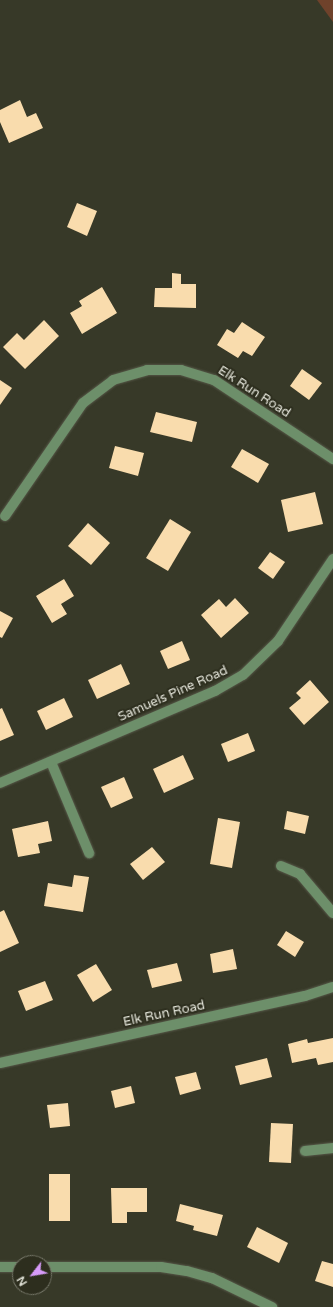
<!DOCTYPE html>
<html>
<head>
<meta charset="utf-8">
<style>
  body { margin:0 }
  #map { position:relative; width:333px; height:1307px; overflow:hidden; background:#373928; font-family:"Varela Round",sans-serif }
  div>[style] { position:absolute }
  .green>* { inset:0; background:#6f422b }
  .building>* { inset:0; background:#f9dcad }
  .roads { filter:drop-shadow(0 0 1px #565848) drop-shadow(0 0 1px #565848) }
  .minor>* { height:10px; margin:-5px; padding:0 5px; transform-origin:5px; border-radius:5px; background:#6d8f6a }
  span { translate:-50% -50%; white-space:nowrap; text-align:center; line-height:1.15; -webkit-text-stroke:4px #2d2e1e; paint-order:stroke }
  .street-label { font-size:13px; color:#e3e4d9 }
  .north { position:absolute; left:12px; top:1255px; width:40px; height:40px; box-sizing:border-box; background:#2d2e1e; border:1px solid #767769; border-radius:50%; rotate:239deg; font-size:11px; font-weight:700; line-height:16px; text-align:center; color:#e3e4d9 }
  .north::after { content:''; display:block; margin:auto; width:14px; height:18px; background:#d79bf9; clip-path:polygon(50% 0,100% 100%,50% 72%,0 100%) }
</style>
</head>
<body>
<div id="map">
  <div class="green">
    <i style="clip-path:polygon(317px 0,333px 0,333px 22px)"></i>
  </div>
  <div class="building">
    <i style="clip-path:polygon(20px 100px,27px 117px,36px 113px,43px 128px,9px 143px,0 122px,0 110px)"></i>
    <i style="clip-path:polygon(77px 203px,97px 211px,87px 236px,67px 227px)"></i>
    <i style="clip-path:polygon(172px 273px,181px 274px,181px 284px,196px 284px,196px 308px,154px 307px,155px 288px,172px 288px)"></i>
    <i style="clip-path:polygon(102px 287px,117px 313px,82px 334px,70px 313px,82px 306px,79px 301px)"></i>
    <i style="clip-path:polygon(44px 320px,59px 336px,25px 369px,3px 347px,17px 333px,24px 340px)"></i>
    <i style="clip-path:polygon(242px 322px,265px 337px,252px 356px,243px 351px,238px 358px,217px 345px,227px 329px,234px 333px)"></i>
    <i style="clip-path:polygon(302px 369px,322px 383px,309px 400px,290px 386px)"></i>
    <i style="clip-path:polygon(0 380px,12px 388px,0 405px)"></i>
    <i style="clip-path:polygon(156px 412px,197px 422px,192px 442px,150px 432px)"></i>
    <i style="clip-path:polygon(115px 446px,144px 453px,138px 476px,109px 468px)"></i>
    <i style="clip-path:polygon(242px 449px,269px 464px,258px 483px,231px 467px)"></i>
    <i style="clip-path:polygon(315px 492px,323px 524px,288px 532px,281px 500px)"></i>
    <i style="clip-path:polygon(170px 519px,191px 532px,168px 571px,146px 558px)"></i>
    <i style="clip-path:polygon(88px 523px,110px 543px,91px 565px,68px 546px)"></i>
    <i style="clip-path:polygon(270px 552px,285px 562px,273px 579px,258px 568px)"></i>
    <i style="clip-path:polygon(64px 579px,74px 596px,61px 604px,67px 614px,52px 623px,36px 596px)"></i>
    <i style="clip-path:polygon(235px 598px,249px 613px,221px 638px,201px 615px,219px 599px,226px 607px)"></i>
    <i style="clip-path:polygon(0 611px,13px 618px,2px 638px,0 637px)"></i>
    <i style="clip-path:polygon(182px 641px,190px 660px,168px 669px,160px 651px)"></i>
    <i style="clip-path:polygon(121px 664px,130px 684px,97px 699px,88px 680px)"></i>
    <i style="clip-path:polygon(310px 680px,329px 702px,304px 725px,289px 708px,301px 698px,296px 693px)"></i>
    <i style="clip-path:polygon(64px 698px,73px 717px,46px 730px,37px 711px)"></i>
    <i style="clip-path:polygon(2px 708px,14px 735px,0 741px,0 709px)"></i>
    <i style="clip-path:polygon(248px 733px,255px 751px,228px 762px,221px 744px)"></i>
    <i style="clip-path:polygon(183px 755px,194px 779px,164px 793px,153px 769px)"></i>
    <i style="clip-path:polygon(124px 777px,133px 798px,111px 808px,101px 787px)"></i>
    <i style="clip-path:polygon(287px 811px,309px 816px,305px 834px,284px 829px)"></i>
    <i style="clip-path:polygon(218px 818px,240px 822px,232px 868px,210px 864px)"></i>
    <i style="clip-path:polygon(48px 821px,52px 841px,38px 844px,40px 853px,18px 857px,12px 829px)"></i>
    <i style="clip-path:polygon(152px 847px,165px 862px,143px 880px,130px 864px)"></i>
    <i style="clip-path:polygon(74px 875px,89px 877px,83px 912px,44px 906px,48px 883px,72px 887px)"></i>
    <i style="clip-path:polygon(4px 910px,19px 943px,0 952px,0 912px)"></i>
    <i style="clip-path:polygon(286px 931px,304px 942px,295px 957px,277px 945px)"></i>
    <i style="clip-path:polygon(233px 949px,237px 969px,213px 973px,210px 954px)"></i>
    <i style="clip-path:polygon(177px 963px,182px 981px,152px 988px,147px 970px)"></i>
    <i style="clip-path:polygon(96px 964px,112px 990px,93px 1002px,77px 975px)"></i>
    <i style="clip-path:polygon(45px 981px,53px 1000px,26px 1011px,18px 991px)"></i>
    <i style="clip-path:polygon(333px 1038px,333px 1062px,318px 1065px,316px 1058px,292px 1063px,288px 1044px,307px 1039px,308px 1043px)"></i>
    <i style="clip-path:polygon(267px 1058px,272px 1077px,240px 1085px,235px 1066px)"></i>
    <i style="clip-path:polygon(196px 1072px,201px 1089px,180px 1095px,175px 1077px)"></i>
    <i style="clip-path:polygon(131px 1086px,135px 1103px,115px 1108px,111px 1091px)"></i>
    <i style="clip-path:polygon(68px 1103px,70px 1126px,50px 1128px,47px 1105px)"></i>
    <i style="clip-path:polygon(271px 1123px,293px 1124px,291px 1163px,269px 1162px)"></i>
    <i style="clip-path:polygon(49px 1174px,70px 1174px,70px 1221px,49px 1221px)"></i>
    <i style="clip-path:polygon(111px 1188px,147px 1188px,147px 1212px,127px 1212px,127px 1223px,112px 1223px)"></i>
    <i style="clip-path:polygon(180px 1204px,223px 1215px,217px 1236px,193px 1230px,194px 1226px,176px 1221px)"></i>
    <i style="clip-path:polygon(257px 1227px,288px 1243px,279px 1263px,247px 1247px)"></i>
    <i style="clip-path:polygon(322px 1261px,333px 1264px,333px 1287px,315px 1281px)"></i>
  </div>
  <div class="roads">
    <div class="minor">
      <i style="left:5px;top:516px;width:137px;rotate:-55.4deg"></i>
      <i style="left:83px;top:403px;width:38px;rotate:-37deg"></i>
      <i style="left:113px;top:380px;width:35px;rotate:-16deg"></i>
      <i style="left:147px;top:370px;width:34px"></i>
      <i style="left:181px;top:370px;width:34px;rotate:17deg"></i>
      <i style="left:214px;top:380px;width:143px;rotate:33.6deg"></i>
      <i style="left:51px;top:762px;width:99px;rotate:67.3deg"></i>
      <i style="left:0;top:783px;width:234px;rotate:-23.2deg"></i>
      <i style="left:215px;top:691px;width:32px;rotate:-30deg"></i>
      <i style="left:243px;top:675px;width:49px;rotate:-44.2deg"></i>
      <i style="left:278px;top:641px;width:99px;rotate:-56.1deg"></i>
      <i style="left:281px;top:866px;width:21px;rotate:23deg"></i>
      <i style="left:300px;top:874px;width:51px;rotate:49.8deg"></i>
      <i style="left:0;top:1063px;width:312px;rotate:-12.4deg"></i>
      <i style="left:305px;top:996px;width:29px;rotate:-18deg"></i>
      <i style="left:305px;top:1151px;width:28px;rotate:-6deg"></i>
      <i style="left:0;top:1267px;width:20px"></i>
      <i style="left:44px;top:1267px;width:117px"></i>
      <i style="left:161px;top:1267px;width:26px;rotate:9deg"></i>
      <i style="left:187px;top:1271px;width:26px;rotate:16deg"></i>
      <i style="left:212px;top:1278px;width:67px;rotate:25.8deg"></i>
    </div>
  </div>
  <div class="street-label">
    <span style="left:254px;top:392px;rotate:33deg">Elk Run Road</span>
    <span style="left:173px;top:694px;rotate:-24deg">Samuels Pine Road</span>
    <span style="left:164px;top:1014px;rotate:-12deg">Elk Run Road</span>
  </div>
  <div class="north">N</div>
</div>
</body>
</html>
